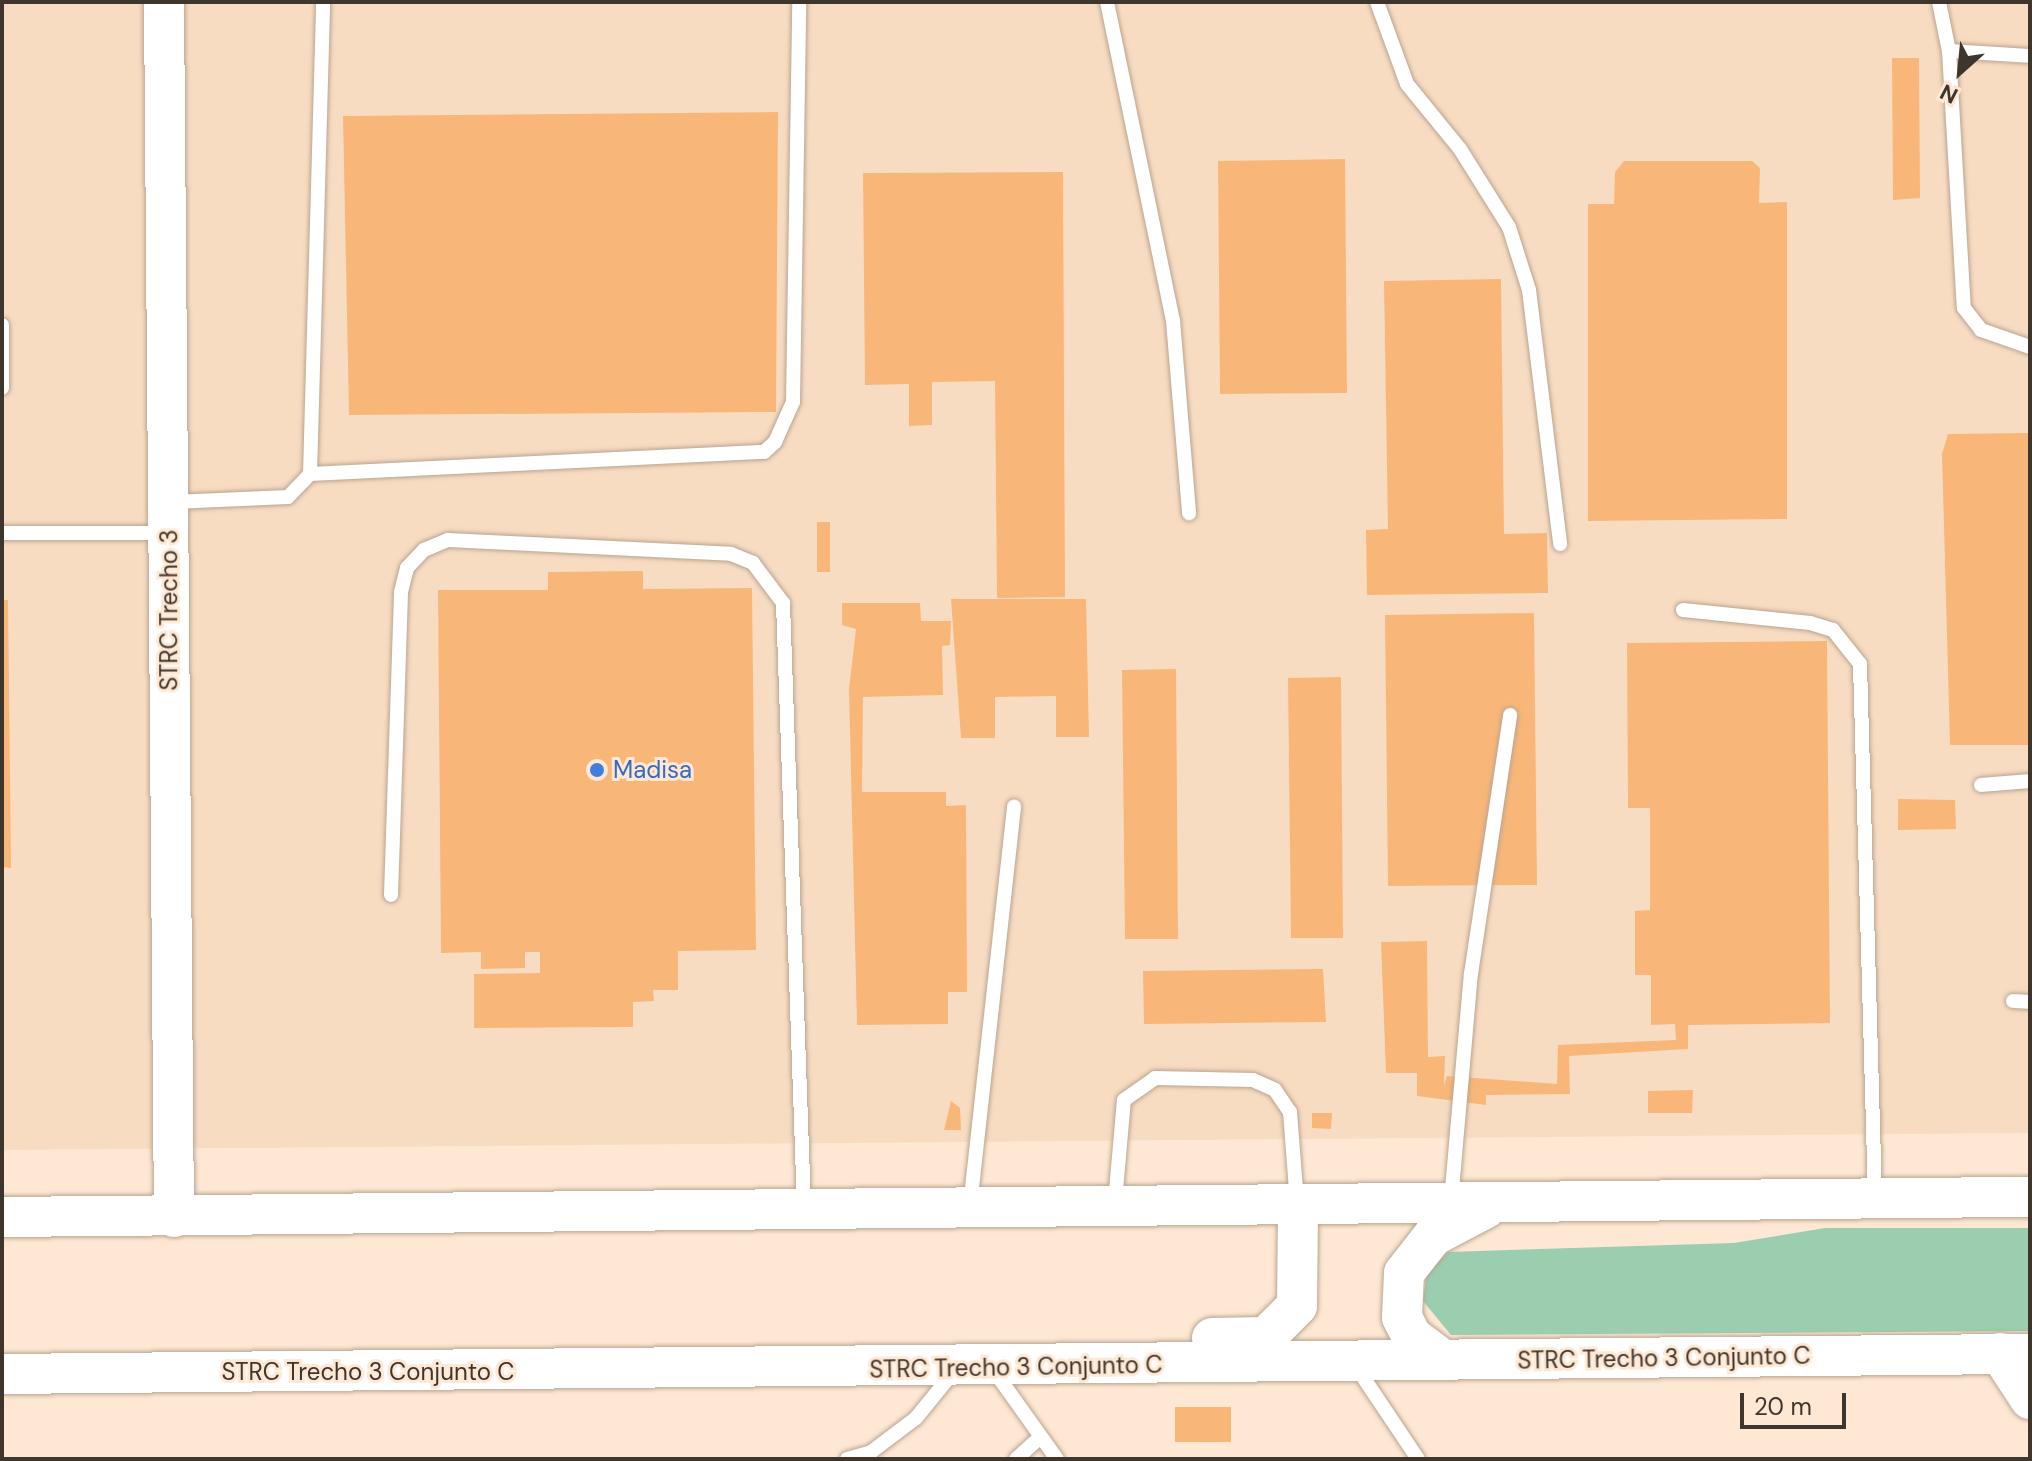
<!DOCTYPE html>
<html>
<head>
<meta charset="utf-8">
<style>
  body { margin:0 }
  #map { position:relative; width:2032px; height:1461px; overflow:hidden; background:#fee8d3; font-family:"DM Sans",sans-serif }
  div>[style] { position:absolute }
  .built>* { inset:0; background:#f8dcc2 }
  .green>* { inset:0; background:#9bceaf }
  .building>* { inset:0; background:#f8b778 }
  .roads { filter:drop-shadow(0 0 2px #b9a491) drop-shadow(0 0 2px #b9a491) }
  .lane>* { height:14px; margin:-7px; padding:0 7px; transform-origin:7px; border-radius:7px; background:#fff }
  .secondary>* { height:40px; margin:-20px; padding:0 20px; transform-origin:20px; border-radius:20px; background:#fff }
  .dots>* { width:22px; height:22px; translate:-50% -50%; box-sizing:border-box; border:4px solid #fee8d3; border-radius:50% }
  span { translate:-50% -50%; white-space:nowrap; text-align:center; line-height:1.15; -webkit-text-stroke:6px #fee8d3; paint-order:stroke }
  .street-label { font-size:24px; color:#3e352d }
  .shop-label { font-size:24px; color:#366cbe }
  .left { translate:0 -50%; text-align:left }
  .frame { position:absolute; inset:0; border:4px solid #3e352d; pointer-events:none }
  .north { position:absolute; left:1920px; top:32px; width:80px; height:80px; -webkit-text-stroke:6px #fee8d3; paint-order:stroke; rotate:207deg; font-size:22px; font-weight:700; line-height:32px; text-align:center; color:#3e352d }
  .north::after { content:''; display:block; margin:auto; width:28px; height:36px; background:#3e352d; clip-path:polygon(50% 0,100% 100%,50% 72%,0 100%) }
  .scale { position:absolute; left:1740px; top:1393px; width:106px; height:36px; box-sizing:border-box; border:4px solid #3e352d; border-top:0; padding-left:10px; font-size:24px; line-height:28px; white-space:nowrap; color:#3e352d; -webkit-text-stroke:6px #fee8d3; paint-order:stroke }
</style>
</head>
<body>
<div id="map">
  <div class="built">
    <i style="clip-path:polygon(2px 2px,2030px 2px,2030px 1133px,2px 1150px)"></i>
  </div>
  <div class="green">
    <i style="clip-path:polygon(1825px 1228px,2030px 1228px,2030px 1331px,1451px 1335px,1423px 1301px,1427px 1272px,1448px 1252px,1734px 1243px)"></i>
  </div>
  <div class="building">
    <i style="clip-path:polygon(1892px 58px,1919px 58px,1920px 198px,1893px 200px)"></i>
    <i style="clip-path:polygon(778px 112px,776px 412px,349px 415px,343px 116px)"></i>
    <i style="clip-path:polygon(1345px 159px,1347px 393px,1220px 394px,1218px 161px)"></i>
    <i style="clip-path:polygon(1624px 161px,1752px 161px,1760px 168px,1759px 203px,1787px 202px,1787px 519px,1588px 521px,1588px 204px,1614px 204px,1615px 172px)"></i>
    <i style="clip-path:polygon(1063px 172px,1065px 597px,997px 598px,995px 381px,932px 382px,932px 425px,909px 426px,909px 384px,865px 385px,863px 173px)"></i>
    <i style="clip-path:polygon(1501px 279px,1504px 534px,1547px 533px,1548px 593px,1367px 595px,1366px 530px,1388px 529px,1384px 281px)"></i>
    <i style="clip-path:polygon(2030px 433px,2030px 745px,1950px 745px,1942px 454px,1948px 434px)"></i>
    <i style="clip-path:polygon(817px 522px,830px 522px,830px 572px,817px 572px)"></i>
    <i style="clip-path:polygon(643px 571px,643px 589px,752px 588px,756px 950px,678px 951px,678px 990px,653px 990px,654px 1001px,633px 1002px,633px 1027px,474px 1028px,474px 974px,540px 973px,540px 952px,525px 952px,525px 968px,481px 969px,481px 952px,441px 953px,438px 590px,548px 590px,548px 572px)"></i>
    <i style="clip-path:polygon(951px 599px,1086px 599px,1089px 737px,1056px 737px,1056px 696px,995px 697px,995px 738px,961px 738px)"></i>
    <i style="clip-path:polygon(2px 600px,8px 600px,11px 868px,2px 867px)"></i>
    <i style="clip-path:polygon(842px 603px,920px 603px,921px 621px,951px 621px,950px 645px,942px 646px,943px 695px,863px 697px,862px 792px,946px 792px,946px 806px,966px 805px,967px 992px,948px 992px,948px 1024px,857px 1025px,849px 689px,856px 629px,842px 625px)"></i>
    <i style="clip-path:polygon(1534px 613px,1537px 885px,1388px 886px,1385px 615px)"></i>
    <i style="clip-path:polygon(1827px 641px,1830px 1023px,1688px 1025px,1688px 1049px,1569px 1056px,1570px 1094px,1486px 1095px,1486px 1105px,1417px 1096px,1417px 1073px,1386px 1073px,1381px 942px,1427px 941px,1428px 1057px,1445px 1056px,1444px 1085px,1447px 1076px,1557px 1084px,1558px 1045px,1676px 1040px,1675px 1024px,1651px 1025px,1651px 975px,1635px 975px,1635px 911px,1650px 910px,1650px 808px,1628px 808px,1627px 643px)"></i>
    <i style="clip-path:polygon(1176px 669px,1178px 939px,1125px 939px,1122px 670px)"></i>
    <i style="clip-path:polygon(1341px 677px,1343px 938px,1291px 938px,1288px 678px)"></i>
    <i style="clip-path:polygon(1898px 799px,1955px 800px,1956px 829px,1898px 830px)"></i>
    <i style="clip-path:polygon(1323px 969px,1326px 1022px,1144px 1024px,1143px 971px)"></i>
    <i style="clip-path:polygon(1693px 1090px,1692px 1113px,1648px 1113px,1648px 1091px)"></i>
    <i style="clip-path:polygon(951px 1101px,960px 1108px,961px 1130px,944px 1130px)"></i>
    <i style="clip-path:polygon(1312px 1113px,1332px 1113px,1331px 1129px,1312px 1128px)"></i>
    <i style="clip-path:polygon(1175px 1407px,1231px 1407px,1231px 1442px,1175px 1442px)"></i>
  </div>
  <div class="roads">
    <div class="lane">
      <i style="left:1107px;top:2px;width:326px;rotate:78.3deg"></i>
      <i style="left:1173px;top:321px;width:193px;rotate:85.2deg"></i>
      <i style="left:1377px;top:2px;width:87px;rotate:69.9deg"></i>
      <i style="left:1407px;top:84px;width:84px;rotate:50.8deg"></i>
      <i style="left:1460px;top:149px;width:92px;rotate:57.9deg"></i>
      <i style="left:1509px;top:227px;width:66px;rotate:72.4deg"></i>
      <i style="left:1529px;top:290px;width:256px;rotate:83deg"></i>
      <i style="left:1939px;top:2px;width:50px;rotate:78.5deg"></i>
      <i style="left:1949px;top:51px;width:257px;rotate:86.7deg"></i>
      <i style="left:1964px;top:308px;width:28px;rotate:52deg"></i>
      <i style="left:1981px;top:330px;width:52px;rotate:19.1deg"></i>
      <i style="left:1949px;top:51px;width:81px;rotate:3.5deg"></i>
      <i style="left:2px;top:325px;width:63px;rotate:90deg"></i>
      <i style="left:310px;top:474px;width:455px;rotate:-2.8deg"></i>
      <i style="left:764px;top:452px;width:15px;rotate:-42deg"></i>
      <i style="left:775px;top:442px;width:44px;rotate:-65.8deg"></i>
      <i style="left:793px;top:402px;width:400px;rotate:-89.1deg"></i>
      <i style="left:173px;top:502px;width:115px;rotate:-2.5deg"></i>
      <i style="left:288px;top:497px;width:32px;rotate:-46deg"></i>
      <i style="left:310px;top:474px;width:472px;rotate:-88.4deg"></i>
      <i style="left:2px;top:533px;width:164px"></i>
      <i style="left:1683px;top:610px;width:128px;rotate:5.8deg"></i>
      <i style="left:1810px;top:623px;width:24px;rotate:17deg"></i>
      <i style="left:1833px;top:630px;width:43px;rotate:51.5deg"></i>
      <i style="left:1860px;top:664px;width:534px;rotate:88.39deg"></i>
      <i style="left:1981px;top:785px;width:49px;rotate:-4.7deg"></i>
      <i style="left:391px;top:895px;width:303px;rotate:-88.1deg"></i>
      <i style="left:401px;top:592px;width:25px;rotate:-76deg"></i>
      <i style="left:407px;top:568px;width:25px;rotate:-47deg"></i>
      <i style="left:424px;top:550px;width:26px;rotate:-23deg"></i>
      <i style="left:448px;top:540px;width:283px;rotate:2.8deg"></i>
      <i style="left:731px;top:554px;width:24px;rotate:22deg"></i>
      <i style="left:753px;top:563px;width:50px;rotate:53.1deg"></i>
      <i style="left:783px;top:603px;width:604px;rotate:88.01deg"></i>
      <i style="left:2013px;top:1001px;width:17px;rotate:3deg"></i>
      <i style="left:1451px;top:1201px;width:228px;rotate:-85deg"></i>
      <i style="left:1471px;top:974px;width:262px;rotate:-81.4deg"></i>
      <i style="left:1115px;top:1202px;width:102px;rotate:-85deg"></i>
      <i style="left:1124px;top:1100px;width:38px;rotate:-35deg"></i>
      <i style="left:1155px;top:1078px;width:98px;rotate:1.2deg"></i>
      <i style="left:1253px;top:1080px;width:24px;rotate:24deg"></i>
      <i style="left:1275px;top:1090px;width:27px;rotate:56deg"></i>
      <i style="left:1290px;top:1112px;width:91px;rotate:85.6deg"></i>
      <i style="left:970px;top:1206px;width:402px;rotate:-83.7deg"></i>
      <i style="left:1355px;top:1365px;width:113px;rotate:56.2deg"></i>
      <i style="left:992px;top:1368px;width:112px;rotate:54.5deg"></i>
      <i style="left:847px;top:1459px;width:25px;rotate:-16deg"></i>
      <i style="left:871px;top:1452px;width:56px;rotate:-37.1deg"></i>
      <i style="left:916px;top:1418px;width:62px;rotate:-50.9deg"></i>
      <i style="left:1016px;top:1459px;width:31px;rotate:-42deg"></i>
    </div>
    <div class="secondary">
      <i style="left:164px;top:2px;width:1215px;rotate:89.53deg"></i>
      <i style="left:2px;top:1217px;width:2028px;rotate:-0.57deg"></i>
      <i style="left:1212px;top:1338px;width:54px;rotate:-1.1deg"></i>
      <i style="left:1266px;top:1337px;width:44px;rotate:-45deg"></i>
      <i style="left:1297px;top:1306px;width:98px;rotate:-89.4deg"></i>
      <i style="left:2000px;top:1353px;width:55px;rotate:56.9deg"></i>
      <i style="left:1443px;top:1360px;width:39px;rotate:-143deg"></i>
      <i style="left:1412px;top:1337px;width:22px;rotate:-117deg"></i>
      <i style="left:1402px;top:1317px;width:44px;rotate:-87.4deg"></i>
      <i style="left:1404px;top:1273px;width:47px;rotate:-51.9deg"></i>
      <i style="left:1433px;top:1236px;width:60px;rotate:-27.8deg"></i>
      <i style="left:2px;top:1374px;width:2028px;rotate:-0.57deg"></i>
    </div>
  </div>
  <div class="dots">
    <i style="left:597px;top:770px;background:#3f7fe0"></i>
  </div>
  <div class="street-label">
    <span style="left:169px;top:610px;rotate:-90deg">STRC Trecho 3</span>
    <span style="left:1664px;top:1358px;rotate:-1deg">STRC Trecho 3 Conjunto C</span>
    <span style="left:1016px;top:1367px;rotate:-1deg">STRC Trecho 3 Conjunto C</span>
    <span style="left:368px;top:1372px">STRC Trecho 3 Conjunto C</span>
  </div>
  <div class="shop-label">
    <span class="left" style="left:613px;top:770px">Madisa</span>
  </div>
  <div class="frame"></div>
  <div class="north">N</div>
  <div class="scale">20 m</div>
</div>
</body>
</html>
